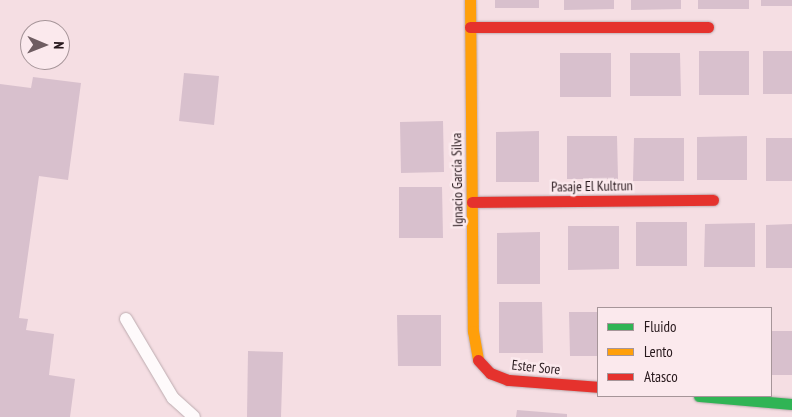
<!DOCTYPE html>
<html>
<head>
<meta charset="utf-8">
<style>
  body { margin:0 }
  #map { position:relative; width:792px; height:417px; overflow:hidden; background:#f5dee3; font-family:"PT Sans Narrow",sans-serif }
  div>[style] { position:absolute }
  .building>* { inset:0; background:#d8c0cd }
  .roads { filter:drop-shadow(0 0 1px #bcabaf) drop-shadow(0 0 1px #bcabaf) }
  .lane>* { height:12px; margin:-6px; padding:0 6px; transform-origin:6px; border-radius:6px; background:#fefafb }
  .fast>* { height:11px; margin:-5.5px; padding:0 5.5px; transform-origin:5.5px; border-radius:5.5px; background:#30b455 }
  .slow>* { height:11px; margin:-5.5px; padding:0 5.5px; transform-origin:5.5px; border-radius:5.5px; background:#ff9f0a }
  .jam>* { height:11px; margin:-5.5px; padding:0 5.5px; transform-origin:5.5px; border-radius:5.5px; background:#e5322d }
  span { translate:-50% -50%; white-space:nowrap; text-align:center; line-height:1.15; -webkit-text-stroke:5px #fbe9ed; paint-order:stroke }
  .street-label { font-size:14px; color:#27181c }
  .legend { position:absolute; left:597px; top:307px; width:175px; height:90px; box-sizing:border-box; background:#fbe9ed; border:1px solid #a69599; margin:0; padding:6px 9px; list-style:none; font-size:15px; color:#27181c }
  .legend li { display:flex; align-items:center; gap:10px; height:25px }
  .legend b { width:25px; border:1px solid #a69599 }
  .north { position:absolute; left:20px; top:20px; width:50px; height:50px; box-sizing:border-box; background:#fbe9ed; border:1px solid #a69599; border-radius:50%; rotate:91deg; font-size:14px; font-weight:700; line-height:20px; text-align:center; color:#27181c }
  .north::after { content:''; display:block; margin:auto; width:18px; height:22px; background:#6f5d62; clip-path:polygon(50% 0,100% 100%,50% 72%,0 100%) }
</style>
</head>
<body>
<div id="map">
  <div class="building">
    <i style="clip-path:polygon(495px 0,539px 0,539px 8px,495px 8px)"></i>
    <i style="clip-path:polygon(564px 0,614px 0,614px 9px,564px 10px)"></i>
    <i style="clip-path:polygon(631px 0,681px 0,681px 9px,631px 10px)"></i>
    <i style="clip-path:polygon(698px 0,749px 0,749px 9px,698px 9px)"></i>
    <i style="clip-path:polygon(761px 0,792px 0,792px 6px,761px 6px)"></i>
    <i style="clip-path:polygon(699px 51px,749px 51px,749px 95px,699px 95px)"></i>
    <i style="clip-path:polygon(763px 51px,792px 51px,792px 94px,763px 94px)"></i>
    <i style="clip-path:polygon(560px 53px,611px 53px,611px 97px,560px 97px)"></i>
    <i style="clip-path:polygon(630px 53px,680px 53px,681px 96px,630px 96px)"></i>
    <i style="clip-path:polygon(184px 73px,219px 76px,214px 125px,179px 121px)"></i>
    <i style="clip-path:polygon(33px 77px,81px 83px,68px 180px,39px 176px,19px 318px,28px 319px,26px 330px,54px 334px,49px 375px,75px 379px,70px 417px,0 417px,0 84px,31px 88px)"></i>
    <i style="clip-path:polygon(443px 121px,444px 172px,401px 173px,400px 122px)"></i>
    <i style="clip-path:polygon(539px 131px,539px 182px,496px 182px,496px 132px)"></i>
    <i style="clip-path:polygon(567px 136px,617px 136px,618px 179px,567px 179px)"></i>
    <i style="clip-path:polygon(747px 136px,747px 180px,697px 180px,697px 137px)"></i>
    <i style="clip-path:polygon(634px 138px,684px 138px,684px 181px,633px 181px)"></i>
    <i style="clip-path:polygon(766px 138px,792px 138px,792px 181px,766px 181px)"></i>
    <i style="clip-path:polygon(399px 187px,442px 187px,443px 238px,399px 238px)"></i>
    <i style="clip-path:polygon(636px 222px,687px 222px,687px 266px,636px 266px)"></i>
    <i style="clip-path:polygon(755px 223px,755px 267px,704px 267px,705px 224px)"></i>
    <i style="clip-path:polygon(792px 224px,792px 268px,766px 268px,766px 225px)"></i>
    <i style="clip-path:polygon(568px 226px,619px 226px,619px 269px,568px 270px)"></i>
    <i style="clip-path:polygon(540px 232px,540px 284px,497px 284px,497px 233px)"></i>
    <i style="clip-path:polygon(499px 302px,542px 302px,543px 353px,499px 353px)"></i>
    <i style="clip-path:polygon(569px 312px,598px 312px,598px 356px,570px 356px)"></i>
    <i style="clip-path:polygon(397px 315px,441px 315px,441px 366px,398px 366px)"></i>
    <i style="clip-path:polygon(771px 331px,792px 331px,792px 375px,771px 375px)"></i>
    <i style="clip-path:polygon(248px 351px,283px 352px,281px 417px,247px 417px)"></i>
    <i style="clip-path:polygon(517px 410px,567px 414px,567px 417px,516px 417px)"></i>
  </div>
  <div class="roads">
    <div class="lane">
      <i style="left:126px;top:319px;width:92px;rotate:59.3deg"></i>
      <i style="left:173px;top:398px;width:28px;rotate:42deg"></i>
    </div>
    <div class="fast">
      <i style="left:699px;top:396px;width:93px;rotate:4.9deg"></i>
    </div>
    <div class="slow">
      <i style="left:470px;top:0;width:331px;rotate:89.5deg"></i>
      <i style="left:473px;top:331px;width:29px;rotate:80deg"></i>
    </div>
    <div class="jam">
      <i style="left:470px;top:27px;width:238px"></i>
      <i style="left:472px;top:202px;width:241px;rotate:-0.5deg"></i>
      <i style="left:478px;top:360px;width:18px;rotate:47deg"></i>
      <i style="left:490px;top:373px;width:19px;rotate:21deg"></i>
      <i style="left:508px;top:380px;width:90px;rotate:4.4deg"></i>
    </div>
  </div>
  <div class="street-label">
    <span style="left:457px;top:180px;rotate:-91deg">Ignacio García Silva</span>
    <span style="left:592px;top:186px;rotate:-1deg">Pasaje El Kultrun</span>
    <span style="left:536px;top:367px;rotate:6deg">Ester Sore</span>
  </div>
  <ul class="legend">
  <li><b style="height:6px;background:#30b455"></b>Fluido</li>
  <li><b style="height:6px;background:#ff9f0a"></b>Lento</li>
  <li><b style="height:6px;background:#e5322d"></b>Atasco</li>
  </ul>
  <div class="north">N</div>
</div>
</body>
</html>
